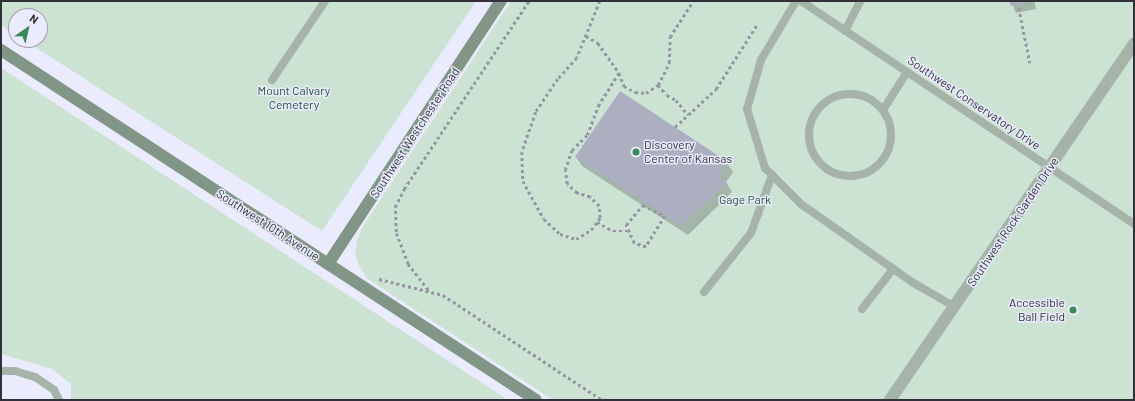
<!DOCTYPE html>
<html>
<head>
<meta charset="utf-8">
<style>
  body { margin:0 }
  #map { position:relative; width:1135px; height:401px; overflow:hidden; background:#eaecfe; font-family:Barlow,sans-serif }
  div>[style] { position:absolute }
  .green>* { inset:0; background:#cce2d3 }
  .shadow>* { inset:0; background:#0003 }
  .building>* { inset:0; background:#acafc0 }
  .path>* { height:2.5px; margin-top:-1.25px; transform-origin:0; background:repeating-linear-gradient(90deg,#9596a3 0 3px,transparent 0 6px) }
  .lane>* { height:8px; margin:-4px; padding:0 4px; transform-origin:4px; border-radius:4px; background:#a5b3a9 }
  .lane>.ring { margin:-4px; padding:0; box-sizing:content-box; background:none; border:8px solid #a5b3a9; border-radius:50% }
  .street>* { height:12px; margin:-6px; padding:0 6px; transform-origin:6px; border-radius:6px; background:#a5b3a9 }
  .secondary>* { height:12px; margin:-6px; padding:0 6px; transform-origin:6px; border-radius:6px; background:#829688 }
  .dots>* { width:11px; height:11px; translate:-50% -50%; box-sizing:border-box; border:2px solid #eaecfe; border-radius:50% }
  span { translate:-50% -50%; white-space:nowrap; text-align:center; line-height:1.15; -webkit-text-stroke:3px #eaecfe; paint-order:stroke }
  .park-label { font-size:12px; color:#1f5235 }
  .street-label { font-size:12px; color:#313239 }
  .poi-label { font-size:12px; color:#313239 }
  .left { translate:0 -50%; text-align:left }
  .right { translate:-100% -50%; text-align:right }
  .frame { position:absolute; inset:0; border:2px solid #313239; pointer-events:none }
  .north { position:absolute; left:8px; top:8px; width:40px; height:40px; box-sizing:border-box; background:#eaecfe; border:1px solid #a0a2af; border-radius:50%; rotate:34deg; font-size:11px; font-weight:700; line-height:16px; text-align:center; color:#313239 }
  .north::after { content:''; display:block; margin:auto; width:14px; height:18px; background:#388a5b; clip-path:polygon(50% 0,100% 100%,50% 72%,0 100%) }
</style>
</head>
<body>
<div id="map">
  <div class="green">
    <i style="clip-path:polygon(1px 1px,476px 1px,322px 231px,24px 40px,40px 40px,40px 16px,16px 16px,16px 35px,1px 25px)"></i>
    <i style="clip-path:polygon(511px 1px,1134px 1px,1134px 400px,553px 400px,368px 279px,359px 266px,355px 254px,357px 240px,363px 226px)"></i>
    <i style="clip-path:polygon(1px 68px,505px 398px,506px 400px,71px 400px,71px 384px,52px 369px,1px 354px)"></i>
  </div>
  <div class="shadow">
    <i style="clip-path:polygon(1011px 1px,1034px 1px,1036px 9px,1016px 13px)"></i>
    <i style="clip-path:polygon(576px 157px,727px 163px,733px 172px,726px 182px,732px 192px,688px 235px,582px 166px)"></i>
  </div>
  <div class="building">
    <i style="clip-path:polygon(1009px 1px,1029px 1px,1029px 2px,1011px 6px)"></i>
    <i style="clip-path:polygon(620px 91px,728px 162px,718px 177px,727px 182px,682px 226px,575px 157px)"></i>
  </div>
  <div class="path">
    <i style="left:600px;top:1px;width:61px;rotate:112deg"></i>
    <i style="left:577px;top:58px;width:28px;rotate:132deg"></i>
    <i style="left:558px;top:79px;width:40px;rotate:124deg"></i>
    <i style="left:536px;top:112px;width:42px;rotate:109.3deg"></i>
    <i style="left:522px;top:152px;width:29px;rotate:88deg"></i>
    <i style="left:523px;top:181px;width:43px;rotate:61.1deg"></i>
    <i style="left:544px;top:219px;width:22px;rotate:43deg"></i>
    <i style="left:560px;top:234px;width:17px;rotate:17deg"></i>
    <i style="left:576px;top:239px;width:17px;rotate:-31deg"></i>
    <i style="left:591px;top:230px;width:15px;rotate:-53deg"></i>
    <i style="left:600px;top:218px;width:12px;rotate:-95deg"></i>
    <i style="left:599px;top:206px;width:13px;rotate:-135deg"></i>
    <i style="left:590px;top:197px;width:14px;rotate:-163deg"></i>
    <i style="left:577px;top:193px;width:13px;rotate:-138deg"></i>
    <i style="left:567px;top:184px;width:14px;rotate:-98deg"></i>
    <i style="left:565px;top:170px;width:21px;rotate:-71deg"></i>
    <i style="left:572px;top:150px;width:21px;rotate:-45deg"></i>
    <i style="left:587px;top:135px;width:31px;rotate:-69deg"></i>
    <i style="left:598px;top:106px;width:39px;rotate:-58deg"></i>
    <i style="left:619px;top:73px;width:14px;rotate:69deg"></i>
    <i style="left:624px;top:86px;width:13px;rotate:29deg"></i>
    <i style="left:635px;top:92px;width:11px;rotate:5deg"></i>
    <i style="left:646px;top:93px;width:14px;rotate:-34deg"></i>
    <i style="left:658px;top:85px;width:25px;rotate:-63deg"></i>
    <i style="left:669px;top:63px;width:26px;rotate:-88deg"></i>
    <i style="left:670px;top:37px;width:43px;rotate:-57.4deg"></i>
    <i style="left:1019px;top:8px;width:56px;rotate:78.7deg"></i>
    <i style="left:586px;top:36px;width:14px;rotate:30deg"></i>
    <i style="left:598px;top:43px;width:37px;rotate:55deg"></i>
    <i style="left:658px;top:85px;width:13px;rotate:48deg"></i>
    <i style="left:667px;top:95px;width:10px;rotate:29deg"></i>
    <i style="left:676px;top:100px;width:19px;rotate:51deg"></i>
    <i style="left:675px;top:127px;width:56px;rotate:-42.8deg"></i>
    <i style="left:716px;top:89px;width:78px;rotate:-57.5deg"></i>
    <i style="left:643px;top:205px;width:25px;rotate:27deg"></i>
    <i style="left:665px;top:216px;width:36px;rotate:122deg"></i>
    <i style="left:646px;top:247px;width:13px;rotate:-162deg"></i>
    <i style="left:634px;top:243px;width:20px;rotate:-114deg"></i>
    <i style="left:626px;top:225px;width:26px;rotate:-50deg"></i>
    <i style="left:597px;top:222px;width:18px;rotate:29deg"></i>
    <i style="left:613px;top:231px;width:14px"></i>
    <i style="left:379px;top:279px;width:66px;rotate:14deg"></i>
    <i style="left:443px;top:295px;width:191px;rotate:33.4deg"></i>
    <i style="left:428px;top:290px;width:33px;rotate:-128deg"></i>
    <i style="left:408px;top:264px;width:34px;rotate:-111deg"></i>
    <i style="left:396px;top:232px;width:25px;rotate:-92deg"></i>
    <i style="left:395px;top:207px;width:20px;rotate:-63deg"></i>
    <i style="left:404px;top:189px;width:226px;rotate:-56.4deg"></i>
  </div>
  <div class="lane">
    <i style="left:796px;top:1px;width:69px;rotate:120.7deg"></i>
    <i style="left:761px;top:60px;width:51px;rotate:105.9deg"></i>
    <i style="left:747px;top:109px;width:62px;rotate:73deg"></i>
    <i style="left:765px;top:168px;width:51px;rotate:45deg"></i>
    <i style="left:801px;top:204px;width:136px;rotate:35.1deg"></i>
    <i style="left:912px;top:282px;width:50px;rotate:30.2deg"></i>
    <i style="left:801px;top:1px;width:401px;rotate:33.8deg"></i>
    <i style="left:845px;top:31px;width:34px;rotate:-63deg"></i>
    <i style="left:272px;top:80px;width:95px;rotate:-56.1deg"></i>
    <i class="ring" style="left:809px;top:94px;width:74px;height:74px"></i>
    <i style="left:883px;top:110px;width:45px;rotate:-57.7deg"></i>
    <i style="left:704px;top:292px;width:75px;rotate:-51.5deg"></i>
    <i style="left:751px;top:233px;width:62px;rotate:-70.1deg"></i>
    <i style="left:862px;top:309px;width:51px;rotate:-52.2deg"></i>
    <i style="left:1px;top:371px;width:14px"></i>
    <i style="left:15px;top:371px;width:21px;rotate:17deg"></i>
    <i style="left:35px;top:377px;width:23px;rotate:34deg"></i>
    <i style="left:54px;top:390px;width:11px;rotate:63deg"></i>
  </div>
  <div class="street">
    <i style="left:890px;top:400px;width:432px;rotate:-55.6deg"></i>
  </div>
  <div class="secondary">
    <i style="left:1px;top:50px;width:639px;rotate:33.19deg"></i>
    <i style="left:328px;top:264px;width:315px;rotate:-56.7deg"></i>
  </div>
  <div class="dots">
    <i style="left:636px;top:152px;background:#388a5b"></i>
    <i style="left:1073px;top:310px;background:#388a5b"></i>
  </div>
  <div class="park-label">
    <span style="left:294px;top:98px">Mount Calvary<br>Cemetery</span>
    <span style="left:745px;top:200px">Gage Park</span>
  </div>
  <div class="street-label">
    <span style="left:974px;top:103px;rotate:34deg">Southwest Conservatory Drive</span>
    <span style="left:415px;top:133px;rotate:-57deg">Southwest Westchester Road</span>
    <span style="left:1013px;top:222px;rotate:-56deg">Southwest Rock Garden Drive</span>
    <span style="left:268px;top:225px;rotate:33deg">Southwest 10th Avenue</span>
  </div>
  <div class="poi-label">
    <span class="left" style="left:644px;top:152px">Discovery<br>Center of Kansas</span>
    <span class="right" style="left:1065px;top:310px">Accessible<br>Ball Field</span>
  </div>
  <div class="frame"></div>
  <div class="north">N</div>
</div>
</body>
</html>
